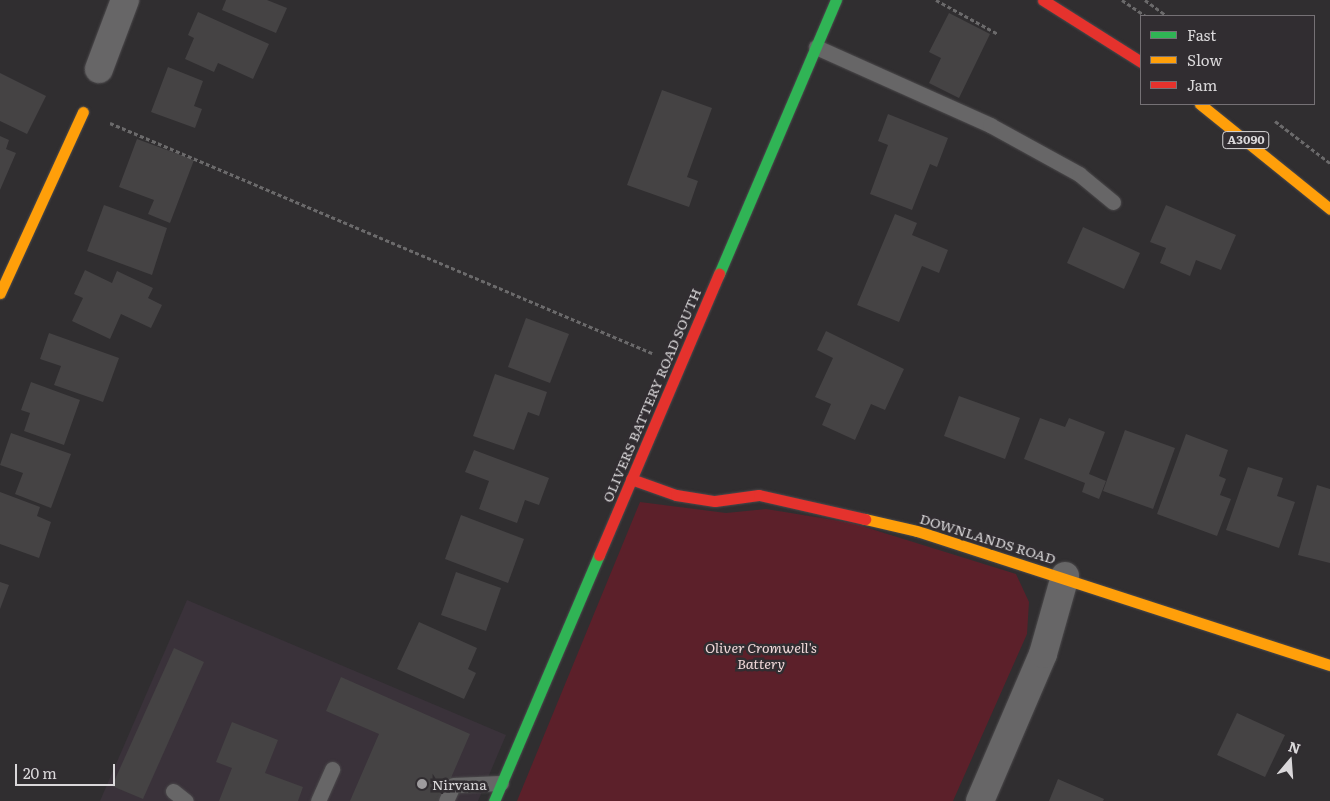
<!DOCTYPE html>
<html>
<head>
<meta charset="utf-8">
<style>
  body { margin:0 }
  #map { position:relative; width:1330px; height:801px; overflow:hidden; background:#302e30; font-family:Literata,serif }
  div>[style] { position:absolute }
  .built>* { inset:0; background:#3a323a }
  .green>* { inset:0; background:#5c202a }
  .building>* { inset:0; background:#454344 }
  .path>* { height:3px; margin-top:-1.5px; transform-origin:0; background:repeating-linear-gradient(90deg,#6b6a6b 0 4px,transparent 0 6.5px) }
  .roads { filter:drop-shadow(0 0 1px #4b494b) drop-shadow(0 0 1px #4b494b) }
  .lane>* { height:15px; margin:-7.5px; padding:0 7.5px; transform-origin:7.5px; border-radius:7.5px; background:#676667 }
  .street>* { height:28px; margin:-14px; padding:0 14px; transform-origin:14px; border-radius:14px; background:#676667 }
  .fast>* { height:11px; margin:-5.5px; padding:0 5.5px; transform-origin:5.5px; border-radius:5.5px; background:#30b455 }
  .slow>* { height:11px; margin:-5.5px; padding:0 5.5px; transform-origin:5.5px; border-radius:5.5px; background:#ff9f0a }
  .jam>* { height:11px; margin:-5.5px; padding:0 5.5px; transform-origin:5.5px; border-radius:5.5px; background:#e5322d }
  .dots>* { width:14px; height:14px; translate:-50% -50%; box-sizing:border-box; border:2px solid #312d31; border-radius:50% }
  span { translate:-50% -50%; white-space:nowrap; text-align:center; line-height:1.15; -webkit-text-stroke:5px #312d31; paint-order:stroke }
  .shield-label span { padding:1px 4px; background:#312d31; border:1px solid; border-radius:4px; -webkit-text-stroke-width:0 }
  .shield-label { font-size:12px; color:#dad8da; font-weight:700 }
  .street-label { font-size:14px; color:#dad8da }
  .park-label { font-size:14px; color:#f1d9da; font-style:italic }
  .poi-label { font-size:14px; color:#dad8da }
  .left { translate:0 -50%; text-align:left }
  .legend { position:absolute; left:1140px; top:15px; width:175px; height:90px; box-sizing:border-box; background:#312d31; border:1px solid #757175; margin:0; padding:6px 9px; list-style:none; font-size:15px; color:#dad8da }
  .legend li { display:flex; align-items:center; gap:10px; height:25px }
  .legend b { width:25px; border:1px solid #757175 }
  .north { position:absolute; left:1265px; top:736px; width:50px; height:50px; -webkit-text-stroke:4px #312d31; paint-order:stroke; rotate:18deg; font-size:14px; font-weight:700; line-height:20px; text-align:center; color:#dad8da }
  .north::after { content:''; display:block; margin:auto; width:18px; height:22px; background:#dad8da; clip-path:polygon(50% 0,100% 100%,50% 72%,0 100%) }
  .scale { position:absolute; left:15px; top:764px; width:100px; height:22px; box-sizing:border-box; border:2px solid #dad8da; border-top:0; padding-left:6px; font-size:15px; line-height:18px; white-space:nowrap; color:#dad8da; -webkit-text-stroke:4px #312d31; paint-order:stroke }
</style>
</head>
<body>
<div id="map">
  <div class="built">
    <i style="clip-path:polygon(187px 600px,506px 735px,478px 801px,100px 801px)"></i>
  </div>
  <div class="green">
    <i style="clip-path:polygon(640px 502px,726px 513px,766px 509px,852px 523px,1016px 574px,1029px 602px,1027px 634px,953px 801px,517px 801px)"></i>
  </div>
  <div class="building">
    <i style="clip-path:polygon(226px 0,267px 0,287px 8px,276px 33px,222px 10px)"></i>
    <i style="clip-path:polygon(198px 12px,269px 44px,253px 79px,218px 63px,214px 72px,185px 59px,194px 38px,188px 35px)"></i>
    <i style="clip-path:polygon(949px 13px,990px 34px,959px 98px,929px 83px,941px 58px,929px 52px)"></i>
    <i style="clip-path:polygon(168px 67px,203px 81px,194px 106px,202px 109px,195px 128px,151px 112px)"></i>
    <i style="clip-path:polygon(0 73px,46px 96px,27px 134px,0 121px)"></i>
    <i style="clip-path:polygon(662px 90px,712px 108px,687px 177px,698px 181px,689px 207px,627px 185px)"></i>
    <i style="clip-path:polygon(888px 114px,948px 138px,937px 167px,930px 164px,912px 210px,870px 194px,888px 145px,878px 141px)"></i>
    <i style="clip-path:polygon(0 136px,9px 140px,6px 149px,16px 153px,0 190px)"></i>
    <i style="clip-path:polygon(137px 139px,194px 160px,170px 223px,148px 214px,154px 200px,119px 187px)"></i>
    <i style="clip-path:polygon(104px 205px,167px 228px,152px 275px,87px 251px)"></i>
    <i style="clip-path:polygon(1166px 205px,1236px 235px,1221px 270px,1196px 260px,1190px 276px,1160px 263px,1166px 248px,1150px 242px)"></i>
    <i style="clip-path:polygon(895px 214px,917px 223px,912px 235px,948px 250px,939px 273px,922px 266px,899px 322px,857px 305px)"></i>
    <i style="clip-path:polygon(1083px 227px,1140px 253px,1124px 289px,1067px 263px)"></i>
    <i style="clip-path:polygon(85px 270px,112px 283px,117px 271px,153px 288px,148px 298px,162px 305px,151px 328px,121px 314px,110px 339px,72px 321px,83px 298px,74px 294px)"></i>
    <i style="clip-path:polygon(526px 318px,569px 334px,550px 383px,508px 367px)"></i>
    <i style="clip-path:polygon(826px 331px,904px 369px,885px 410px,871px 404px,855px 440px,822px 425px,831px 404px,815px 397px,833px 358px,817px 350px)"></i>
    <i style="clip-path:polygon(49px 333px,119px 358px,103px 402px,54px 385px,61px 366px,40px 359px)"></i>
    <i style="clip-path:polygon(495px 374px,547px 392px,539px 416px,528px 412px,514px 450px,473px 436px)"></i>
    <i style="clip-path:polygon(31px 382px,80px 400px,64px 445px,24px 431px,30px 413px,21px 410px)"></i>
    <i style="clip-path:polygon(959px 396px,1020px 418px,1005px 459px,944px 436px)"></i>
    <i style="clip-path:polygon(1040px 418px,1065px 427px,1069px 418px,1105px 432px,1089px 474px,1106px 481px,1099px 499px,1082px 492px,1085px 483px,1024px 459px)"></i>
    <i style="clip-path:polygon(1125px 430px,1175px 448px,1153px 509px,1103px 491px)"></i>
    <i style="clip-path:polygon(11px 433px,71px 454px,51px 508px,15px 494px,23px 473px,0 465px)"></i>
    <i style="clip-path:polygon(1186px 434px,1228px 450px,1219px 476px,1226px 479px,1220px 495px,1231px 499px,1217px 536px,1157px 514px)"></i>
    <i style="clip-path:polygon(474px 450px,549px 478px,539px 505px,525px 500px,517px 523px,479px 509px,489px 481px,465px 472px)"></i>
    <i style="clip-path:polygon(1248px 467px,1283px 478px,1277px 496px,1295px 502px,1279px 548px,1226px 530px)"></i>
    <i style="clip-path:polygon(1317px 485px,1330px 489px,1330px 563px,1298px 555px)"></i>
    <i style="clip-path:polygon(0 492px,40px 507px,37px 516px,51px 522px,39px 558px,0 544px)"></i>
    <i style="clip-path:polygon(461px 515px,524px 539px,508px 583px,445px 559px)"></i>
    <i style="clip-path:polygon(456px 572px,501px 588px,486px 631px,441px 615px)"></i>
    <i style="clip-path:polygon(0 582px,9px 585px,0 609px)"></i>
    <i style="clip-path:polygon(419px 622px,477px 648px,468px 669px,476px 673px,464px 699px,397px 669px)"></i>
    <i style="clip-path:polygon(174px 648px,204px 662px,143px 799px,112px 786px)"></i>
    <i style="clip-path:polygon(341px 677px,470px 734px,441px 801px,350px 801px,379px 734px,326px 711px)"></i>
    <i style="clip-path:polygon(1237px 713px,1285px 735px,1265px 777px,1217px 755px)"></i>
    <i style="clip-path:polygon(232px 722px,278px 740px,265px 773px,303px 787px,298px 801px,219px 801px,232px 768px,216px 762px)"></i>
    <i style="clip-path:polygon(1058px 779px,1104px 799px,1103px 801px,1049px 801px)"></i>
  </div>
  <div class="path">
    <i style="left:936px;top:0;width:71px;rotate:28.7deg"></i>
    <i style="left:1122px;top:0;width:29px;rotate:34deg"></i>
    <i style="left:1145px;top:0;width:27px;rotate:36deg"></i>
    <i style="left:1275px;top:121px;width:69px;rotate:37.4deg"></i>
    <i style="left:110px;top:123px;width:589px;rotate:22.99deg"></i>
  </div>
  <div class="roads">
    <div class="lane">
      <i style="left:816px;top:47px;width:191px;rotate:24.1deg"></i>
      <i style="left:990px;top:125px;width:102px;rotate:28.8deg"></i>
      <i style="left:1079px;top:174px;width:44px;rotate:39.5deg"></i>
      <i style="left:173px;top:791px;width:16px;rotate:38deg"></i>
      <i style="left:318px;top:801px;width:35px;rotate:-66deg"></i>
      <i style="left:446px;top:801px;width:17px;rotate:-66deg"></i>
      <i style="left:453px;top:785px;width:48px;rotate:-2.4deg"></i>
    </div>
    <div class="street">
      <i style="left:99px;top:69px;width:74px;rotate:-69.4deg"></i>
      <i style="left:980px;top:801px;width:160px;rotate:-66.8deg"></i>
      <i style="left:1043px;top:654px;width:81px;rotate:-74.2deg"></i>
    </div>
    <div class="fast">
      <i style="left:719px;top:274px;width:298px;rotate:-66.9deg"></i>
      <i style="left:494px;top:801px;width:267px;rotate:-66.9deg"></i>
    </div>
    <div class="slow">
      <i style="left:1200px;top:104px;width:167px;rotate:38.9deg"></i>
      <i style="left:0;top:293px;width:199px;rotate:-65.4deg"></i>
      <i style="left:865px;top:519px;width:53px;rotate:13deg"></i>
      <i style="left:917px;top:531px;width:434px;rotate:18deg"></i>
    </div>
    <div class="jam">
      <i style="left:1043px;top:0;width:116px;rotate:32.3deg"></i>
      <i style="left:631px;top:479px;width:48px;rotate:19.6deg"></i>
      <i style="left:676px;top:495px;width:39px;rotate:9deg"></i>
      <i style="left:715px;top:501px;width:44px;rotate:-7.8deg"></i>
      <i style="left:759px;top:495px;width:109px;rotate:12.8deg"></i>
      <i style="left:599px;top:555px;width:306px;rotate:-66.9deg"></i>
    </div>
  </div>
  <div class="dots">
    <i style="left:422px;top:784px;background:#9e9c9e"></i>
  </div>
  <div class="shield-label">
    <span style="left:1246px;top:140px">A3090</span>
  </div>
  <div class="street-label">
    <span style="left:651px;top:395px;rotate:-67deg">OLIVERS BATTERY ROAD SOUTH</span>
    <span style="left:988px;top:538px;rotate:17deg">DOWNLANDS ROAD</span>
  </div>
  <div class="park-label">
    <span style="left:761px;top:655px">Oliver Cromwell's<br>Battery</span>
  </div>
  <div class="poi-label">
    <span class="left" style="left:432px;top:784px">Nirvana</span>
  </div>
  <ul class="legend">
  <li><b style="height:6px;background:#30b455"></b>Fast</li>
  <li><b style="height:6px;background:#ff9f0a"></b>Slow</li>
  <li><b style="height:6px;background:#e5322d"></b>Jam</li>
  </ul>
  <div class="north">N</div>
  <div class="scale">20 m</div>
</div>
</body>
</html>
